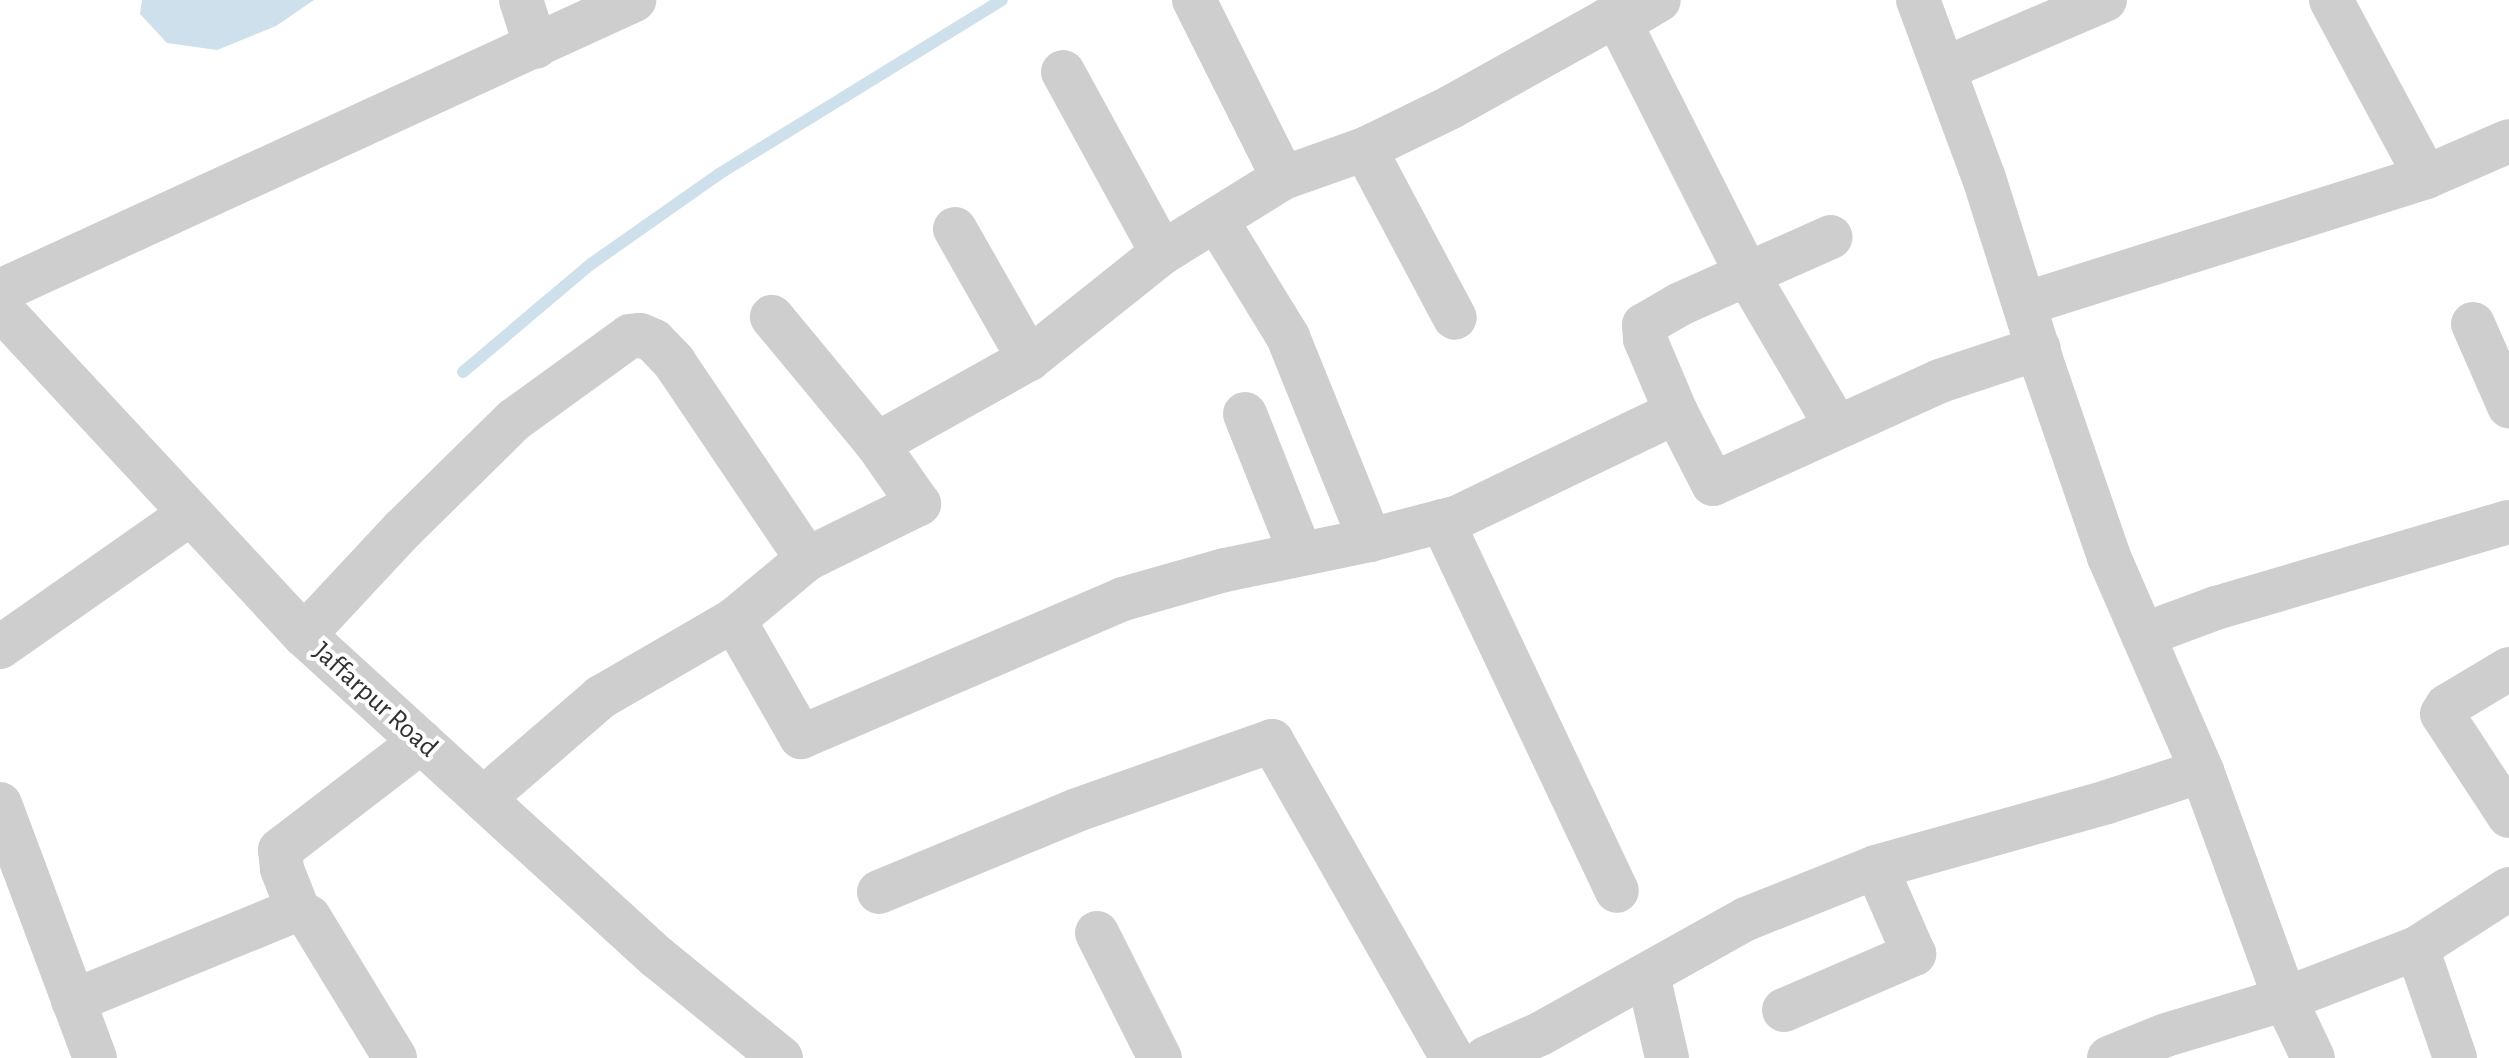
<!DOCTYPE html>
<html>
<head>
<meta charset="utf-8">
<style>
  body { margin:0 }
  #map { position:relative; width:2509px; height:1058px; overflow:hidden; background:#fff; font-family:"Alegreya Sans",sans-serif }
  div>[style] { position:absolute }
  .water>* { inset:0; background:#cee0eb }
  .stream>* { height:12px; margin:-6px; padding:0 6px; transform-origin:6px; border-radius:6px; background:#cee0eb }
  .minor>* { height:44px; margin:-22px; padding:0 22px; transform-origin:22px; border-radius:22px; background:#cecece }
  span { translate:-50% -50%; white-space:nowrap; text-align:center; line-height:1.15; -webkit-text-stroke:8px #fff; paint-order:stroke }
  .street-label { font-size:28px; color:#313131 }
</style>
</head>
<body>
<div id="map">
  <div class="water">
    <i style="clip-path:polygon(142px 0,314px 0,276px 26px,217px 50px,167px 43px,140px 14px)"></i>
  </div>
  <div class="stream">
    <i style="left:463px;top:372px;width:167px;rotate:-40.2deg"></i>
    <i style="left:591px;top:264px;width:156px;rotate:-35.1deg"></i>
    <i style="left:719px;top:174px;width:332px;rotate:-31.6deg"></i>
  </div>
  <div class="minor">
    <i style="left:521px;top:0;width:49px;rotate:72.3deg"></i>
    <i style="left:1194px;top:0;width:199px;rotate:63.4deg"></i>
    <i style="left:1918px;top:0;width:190px;rotate:69.7deg"></i>
    <i style="left:1984px;top:178px;width:202px;rotate:72.5deg"></i>
    <i style="left:2045px;top:371px;width:197px;rotate:71deg"></i>
    <i style="left:2109px;top:557px;width:233px;rotate:66.5deg"></i>
    <i style="left:2202px;top:771px;width:243px;rotate:70deg"></i>
    <i style="left:2285px;top:999px;width:65px;rotate:64.6deg"></i>
    <i style="left:2331px;top:0;width:201px;rotate:61.8deg"></i>
    <i style="left:1620px;top:23px;width:281px;rotate:63.2deg"></i>
    <i style="left:1747px;top:274px;width:176px;rotate:59.6deg"></i>
    <i style="left:1946px;top:68px;width:173px;rotate:-23.2deg"></i>
    <i style="left:1063px;top:72px;width:206px;rotate:61.3deg"></i>
    <i style="left:1365px;top:149px;width:191px;rotate:62deg"></i>
    <i style="left:1217px;top:221px;width:136px;rotate:58.5deg"></i>
    <i style="left:1288px;top:337px;width:219px;rotate:68deg"></i>
    <i style="left:955px;top:229px;width:150px;rotate:60.4deg"></i>
    <i style="left:0;top:291px;width:698px;rotate:-24.65deg"></i>
    <i style="left:2024px;top:304px;width:422px;rotate:-17.5deg"></i>
    <i style="left:2426px;top:177px;width:90px;rotate:-23.4deg"></i>
    <i style="left:0;top:308px;width:446px;rotate:47.1deg"></i>
    <i style="left:304px;top:635px;width:478px;rotate:42.4deg"></i>
    <i style="left:657px;top:957px;width:160px;rotate:39.2deg"></i>
    <i style="left:2473px;top:324px;width:90px;rotate:66.3deg"></i>
    <i style="left:1676px;top:412px;width:79px;rotate:-113deg"></i>
    <i style="left:1645px;top:339px;width:14px;rotate:-94deg"></i>
    <i style="left:1644px;top:325px;width:39px;rotate:-30deg"></i>
    <i style="left:1678px;top:305px;width:167px;rotate:-24deg"></i>
    <i style="left:1245px;top:414px;width:149px;rotate:68.3deg"></i>
    <i style="left:877px;top:444px;width:174px;rotate:-29.2deg"></i>
    <i style="left:1029px;top:359px;width:170px;rotate:-38.6deg"></i>
    <i style="left:1162px;top:253px;width:142px;rotate:-31.8deg"></i>
    <i style="left:1283px;top:178px;width:87px;rotate:-19.5deg"></i>
    <i style="left:1365px;top:149px;width:96px;rotate:-26deg"></i>
    <i style="left:1451px;top:107px;width:179px;rotate:-29.1deg"></i>
    <i style="left:1607px;top:20px;width:13px;rotate:13deg"></i>
    <i style="left:1620px;top:23px;width:45px;rotate:-30.5deg"></i>
    <i style="left:1442px;top:521px;width:409px;rotate:64.7deg"></i>
    <i style="left:734px;top:620px;width:135px;rotate:60.2deg"></i>
    <i style="left:801px;top:737px;width:350px;rotate:-23.2deg"></i>
    <i style="left:1123px;top:599px;width:106px;rotate:-15.9deg"></i>
    <i style="left:1225px;top:570px;width:148px;rotate:-11.7deg"></i>
    <i style="left:1370px;top:540px;width:91px;rotate:-14.6deg"></i>
    <i style="left:1458px;top:517px;width:242px;rotate:-25.7deg"></i>
    <i style="left:1676px;top:412px;width:81px;rotate:62.8deg"></i>
    <i style="left:1713px;top:484px;width:249px;rotate:-24.4deg"></i>
    <i style="left:1940px;top:381px;width:104px;rotate:-18.4deg"></i>
    <i style="left:304px;top:635px;width:145px;rotate:-47deg"></i>
    <i style="left:403px;top:529px;width:156px;rotate:-44.5deg"></i>
    <i style="left:514px;top:420px;width:143px;rotate:-35.9deg"></i>
    <i style="left:630px;top:336px;width:10px;rotate:-6deg"></i>
    <i style="left:640px;top:335px;width:15px;rotate:23deg"></i>
    <i style="left:654px;top:341px;width:29px;rotate:46deg"></i>
    <i style="left:674px;top:362px;width:238px;rotate:56deg"></i>
    <i style="left:2143px;top:635px;width:78px;rotate:-20.3deg"></i>
    <i style="left:2216px;top:608px;width:305px;rotate:-16.4deg"></i>
    <i style="left:0;top:647px;width:232px;rotate:-35deg"></i>
    <i style="left:2509px;top:669px;width:72px;rotate:149.2deg"></i>
    <i style="left:2447px;top:706px;width:9px;rotate:122deg"></i>
    <i style="left:2442px;top:714px;width:122px;rotate:56.7deg"></i>
    <i style="left:484px;top:798px;width:155px;rotate:-40.8deg"></i>
    <i style="left:601px;top:697px;width:154px;rotate:-30.1deg"></i>
    <i style="left:734px;top:620px;width:95px;rotate:-39.9deg"></i>
    <i style="left:807px;top:559px;width:125px;rotate:-26.2deg"></i>
    <i style="left:919px;top:504px;width:73px;rotate:-125deg"></i>
    <i style="left:877px;top:444px;width:165px;rotate:-129.6deg"></i>
    <i style="left:0;top:804px;width:271px;rotate:69.5deg"></i>
    <i style="left:879px;top:892px;width:214px;rotate:-22.5deg"></i>
    <i style="left:1077px;top:810px;width:207px;rotate:-19.5deg"></i>
    <i style="left:1272px;top:741px;width:365px;rotate:60.4deg"></i>
    <i style="left:299px;top:912px;width:46px;rotate:-111.6deg"></i>
    <i style="left:282px;top:869px;width:19px;rotate:-96deg"></i>
    <i style="left:280px;top:850px;width:178px;rotate:-37.5deg"></i>
    <i style="left:1097px;top:933px;width:140px;rotate:63.3deg"></i>
    <i style="left:2417px;top:948px;width:116px;rotate:70.9deg"></i>
    <i style="left:1648px;top:975px;width:85px;rotate:77.1deg"></i>
    <i style="left:73px;top:1001px;width:233px;rotate:-22.2deg"></i>
    <i style="left:289px;top:913px;width:10px;rotate:-6deg"></i>
    <i style="left:299px;top:912px;width:11px;rotate:27deg"></i>
    <i style="left:309px;top:917px;width:165px;rotate:58.6deg"></i>
    <i style="left:1784px;top:1010px;width:142px;rotate:-23.3deg"></i>
    <i style="left:1914px;top:954px;width:95px;rotate:-113.6deg"></i>
    <i style="left:1486px;top:1058px;width:59px;rotate:-24deg"></i>
    <i style="left:1540px;top:1034px;width:236px;rotate:-29.2deg"></i>
    <i style="left:1746px;top:919px;width:140px;rotate:-21.8deg"></i>
    <i style="left:1876px;top:867px;width:240px;rotate:-15.7deg"></i>
    <i style="left:2107px;top:802px;width:100px;rotate:-18.1deg"></i>
    <i style="left:2109px;top:1058px;width:61px;rotate:-22deg"></i>
    <i style="left:2166px;top:1035px;width:124px;rotate:-16.8deg"></i>
    <i style="left:2285px;top:999px;width:142px;rotate:-21.1deg"></i>
    <i style="left:2417px;top:948px;width:109px;rotate:-32.7deg"></i>
  </div>
  <div class="street-label">
    <span style="left:375px;top:700px;rotate:42deg">Jaffarpur Road</span>
  </div>
</div>
</body>
</html>
